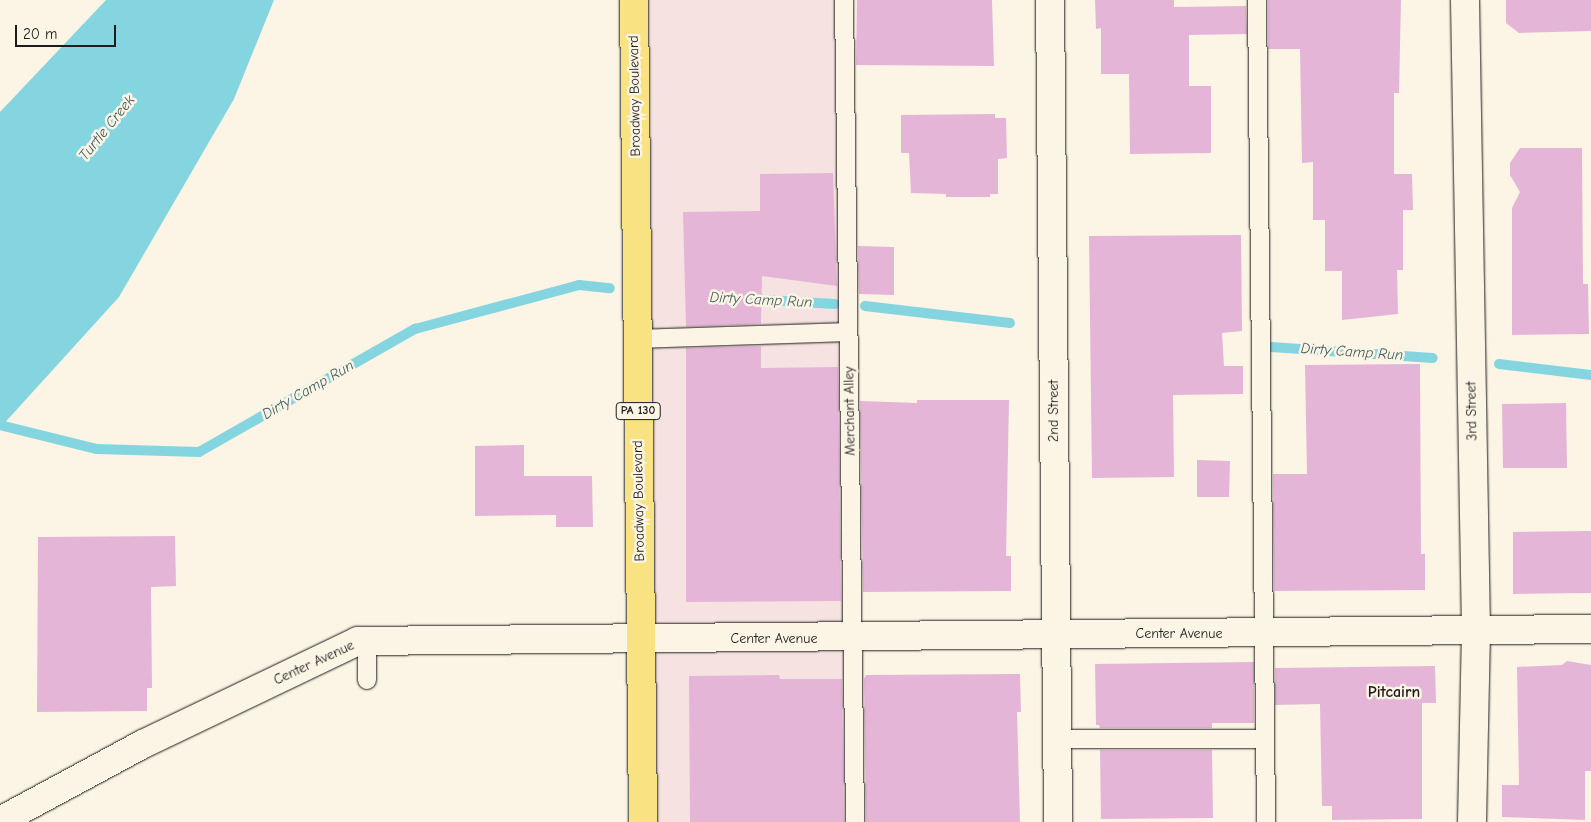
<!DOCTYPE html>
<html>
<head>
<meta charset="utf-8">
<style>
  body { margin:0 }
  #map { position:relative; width:1591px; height:822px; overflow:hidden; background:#fcf5e5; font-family:"Comic Neue",sans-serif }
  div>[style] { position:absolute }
  .built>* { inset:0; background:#f5e2e1 }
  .water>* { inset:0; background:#85d5e1 }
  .stream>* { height:10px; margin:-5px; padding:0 5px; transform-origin:5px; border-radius:5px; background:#85d5e1 }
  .building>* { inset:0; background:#e4b5d7 }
  .roads { filter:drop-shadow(0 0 1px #1c1c1c) drop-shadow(0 0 1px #1c1c1c) }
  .service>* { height:18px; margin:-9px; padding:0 9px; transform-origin:9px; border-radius:9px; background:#fcf5e5 }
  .minor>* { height:28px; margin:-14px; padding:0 14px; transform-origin:14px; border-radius:14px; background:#fcf5e5 }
  .primary>* { height:28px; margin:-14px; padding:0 14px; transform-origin:14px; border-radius:14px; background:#f8e281 }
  span { translate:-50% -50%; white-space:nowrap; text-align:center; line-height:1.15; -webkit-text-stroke:5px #fcf5e5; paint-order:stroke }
  .shield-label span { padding:1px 4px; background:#fcf5e5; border:1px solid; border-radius:4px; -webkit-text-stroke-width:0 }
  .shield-label { font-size:12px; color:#1c1c1c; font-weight:700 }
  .street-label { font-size:14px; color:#1c1c1c }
  .water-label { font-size:15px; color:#415d61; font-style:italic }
  .quarter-label { font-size:16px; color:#1c1c1c; font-weight:700 }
  .scale { position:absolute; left:15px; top:25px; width:101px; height:22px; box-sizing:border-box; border:2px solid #1c1c1c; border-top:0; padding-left:6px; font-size:15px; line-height:18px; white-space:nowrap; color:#1c1c1c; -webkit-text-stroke:4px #fcf5e5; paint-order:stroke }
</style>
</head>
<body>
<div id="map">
  <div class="built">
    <i style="clip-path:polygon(634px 0,844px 0,855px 822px,643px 822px)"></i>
  </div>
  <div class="water">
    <i style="clip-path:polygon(106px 0,274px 0,234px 99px,119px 297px,0 428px,0 112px)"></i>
  </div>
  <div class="stream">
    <i style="left:749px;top:299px;width:86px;rotate:3.3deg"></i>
    <i style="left:865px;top:306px;width:146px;rotate:6.7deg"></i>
    <i style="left:1271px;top:347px;width:162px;rotate:3.9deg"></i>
    <i style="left:1499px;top:364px;width:93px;rotate:6.8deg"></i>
    <i style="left:0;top:425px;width:100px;rotate:13.9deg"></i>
    <i style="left:97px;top:449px;width:102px;rotate:1.7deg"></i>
    <i style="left:199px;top:452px;width:249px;rotate:-29.7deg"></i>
    <i style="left:415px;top:329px;width:170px;rotate:-15deg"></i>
    <i style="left:579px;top:285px;width:31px;rotate:6deg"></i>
  </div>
  <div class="building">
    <i style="clip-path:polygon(857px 0,992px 0,994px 66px,856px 65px)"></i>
    <i style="clip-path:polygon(1095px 0,1174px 0,1174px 7px,1246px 6px,1247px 34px,1189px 35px,1189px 86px,1211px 86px,1211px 153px,1130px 154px,1129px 74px,1101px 74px,1101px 28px,1096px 29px)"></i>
    <i style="clip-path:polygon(1268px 0,1401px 0,1399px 93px,1394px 93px,1394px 174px,1412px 174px,1413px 210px,1403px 210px,1403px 270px,1397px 270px,1398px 314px,1342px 320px,1342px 271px,1325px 271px,1325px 220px,1313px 220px,1313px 162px,1302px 163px,1300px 49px,1268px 49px)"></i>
    <i style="clip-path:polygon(1506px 0,1591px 0,1591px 31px,1519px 33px,1506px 23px)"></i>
    <i style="clip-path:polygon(995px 114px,995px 118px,1006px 118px,1007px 158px,998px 159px,998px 194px,990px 194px,990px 197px,946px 197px,946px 194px,911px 193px,909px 153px,901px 153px,901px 115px)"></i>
    <i style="clip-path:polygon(1520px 148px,1582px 148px,1583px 284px,1588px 284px,1589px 334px,1512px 335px,1512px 208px,1520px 192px,1510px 175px,1510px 163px)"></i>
    <i style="clip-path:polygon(833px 173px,837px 286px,762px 276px,761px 324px,686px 327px,683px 212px,760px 211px,760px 174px)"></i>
    <i style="clip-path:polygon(1241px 235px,1242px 331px,1222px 333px,1224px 366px,1243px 366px,1243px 394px,1173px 395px,1174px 477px,1092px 478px,1089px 236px)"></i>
    <i style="clip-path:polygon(858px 246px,894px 247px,894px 295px,859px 294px)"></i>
    <i style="clip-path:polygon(761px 346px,761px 368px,838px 367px,841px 601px,686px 602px,686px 348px)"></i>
    <i style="clip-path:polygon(1420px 364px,1421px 554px,1425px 554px,1425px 590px,1274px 591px,1273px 474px,1307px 474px,1305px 365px)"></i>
    <i style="clip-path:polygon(917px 400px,1009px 400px,1006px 556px,1011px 556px,1011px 591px,863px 592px,860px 401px,917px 403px)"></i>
    <i style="clip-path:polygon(1566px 403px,1567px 468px,1503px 468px,1502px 404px)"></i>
    <i style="clip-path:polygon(524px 445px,524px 476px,592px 476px,593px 527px,556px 527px,556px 515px,475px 516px,475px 446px)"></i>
    <i style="clip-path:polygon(1197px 460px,1230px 461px,1229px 497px,1197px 497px)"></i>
    <i style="clip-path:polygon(1591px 531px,1591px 593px,1513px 594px,1513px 532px)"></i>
    <i style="clip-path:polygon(175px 536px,176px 586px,151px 587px,152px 688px,147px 688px,147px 711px,37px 712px,38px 537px)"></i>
    <i style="clip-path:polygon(1567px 661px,1591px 665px,1591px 771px,1585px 771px,1585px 820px,1502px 817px,1502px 785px,1519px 785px,1517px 667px,1562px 665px)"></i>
    <i style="clip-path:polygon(1254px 662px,1254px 723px,1212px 723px,1212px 728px,1100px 728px,1099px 725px,1096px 725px,1095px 664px)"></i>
    <i style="clip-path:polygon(1435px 666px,1436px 703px,1422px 703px,1422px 819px,1332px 820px,1332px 806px,1322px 806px,1320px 704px,1275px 705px,1275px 668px)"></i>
    <i style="clip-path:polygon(1020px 674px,1021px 712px,1017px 712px,1020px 822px,866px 822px,864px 679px,866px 675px)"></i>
    <i style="clip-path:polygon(779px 675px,780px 679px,842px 679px,844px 822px,690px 822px,689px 676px)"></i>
    <i style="clip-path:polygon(1100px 750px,1212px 750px,1213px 818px,1101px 819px)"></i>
  </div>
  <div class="roads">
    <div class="service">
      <i style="left:844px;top:0;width:822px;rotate:89.23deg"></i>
      <i style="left:1257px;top:0;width:822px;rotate:89.37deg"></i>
      <i style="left:637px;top:339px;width:211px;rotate:-1.9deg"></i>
      <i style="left:367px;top:680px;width:39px;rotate:-90deg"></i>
      <i style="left:1057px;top:739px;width:208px"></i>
    </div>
    <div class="minor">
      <i style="left:1050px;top:0;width:822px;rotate:89.44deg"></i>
      <i style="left:1465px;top:0;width:631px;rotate:89deg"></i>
      <i style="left:1476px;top:631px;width:191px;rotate:91.2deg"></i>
      <i style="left:0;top:821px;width:162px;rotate:-28.3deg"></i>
      <i style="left:143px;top:744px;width:238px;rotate:-25.6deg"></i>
      <i style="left:358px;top:641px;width:1233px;rotate:-0.56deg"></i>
    </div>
    <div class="primary">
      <i style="left:634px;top:0;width:822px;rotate:89.37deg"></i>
    </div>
  </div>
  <div class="shield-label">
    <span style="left:638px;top:411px">PA 130</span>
  </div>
  <div class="street-label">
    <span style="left:635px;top:96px;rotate:-91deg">Broadway Boulevard</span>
    <span style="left:850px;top:411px;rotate:-91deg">Merchant Alley</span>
    <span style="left:1054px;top:411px;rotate:-90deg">2nd Street</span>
    <span style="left:1472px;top:411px;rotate:-91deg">3rd Street</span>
    <span style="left:639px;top:501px;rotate:-91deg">Broadway Boulevard</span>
    <span style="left:1179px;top:634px">Center Avenue</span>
    <span style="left:774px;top:639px">Center Avenue</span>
    <span style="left:314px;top:663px;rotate:-25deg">Center Avenue</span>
  </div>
  <div class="water-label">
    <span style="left:107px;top:128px;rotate:-51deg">Turtle Creek</span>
    <span style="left:761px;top:300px;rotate:3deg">Dirty Camp Run</span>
    <span style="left:1352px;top:352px;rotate:4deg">Dirty Camp Run</span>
    <span style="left:308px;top:390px;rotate:-30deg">Dirty Camp Run</span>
  </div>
  <div class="quarter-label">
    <span style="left:1394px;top:692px">Pitcairn</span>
  </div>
  <div class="scale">20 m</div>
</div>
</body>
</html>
